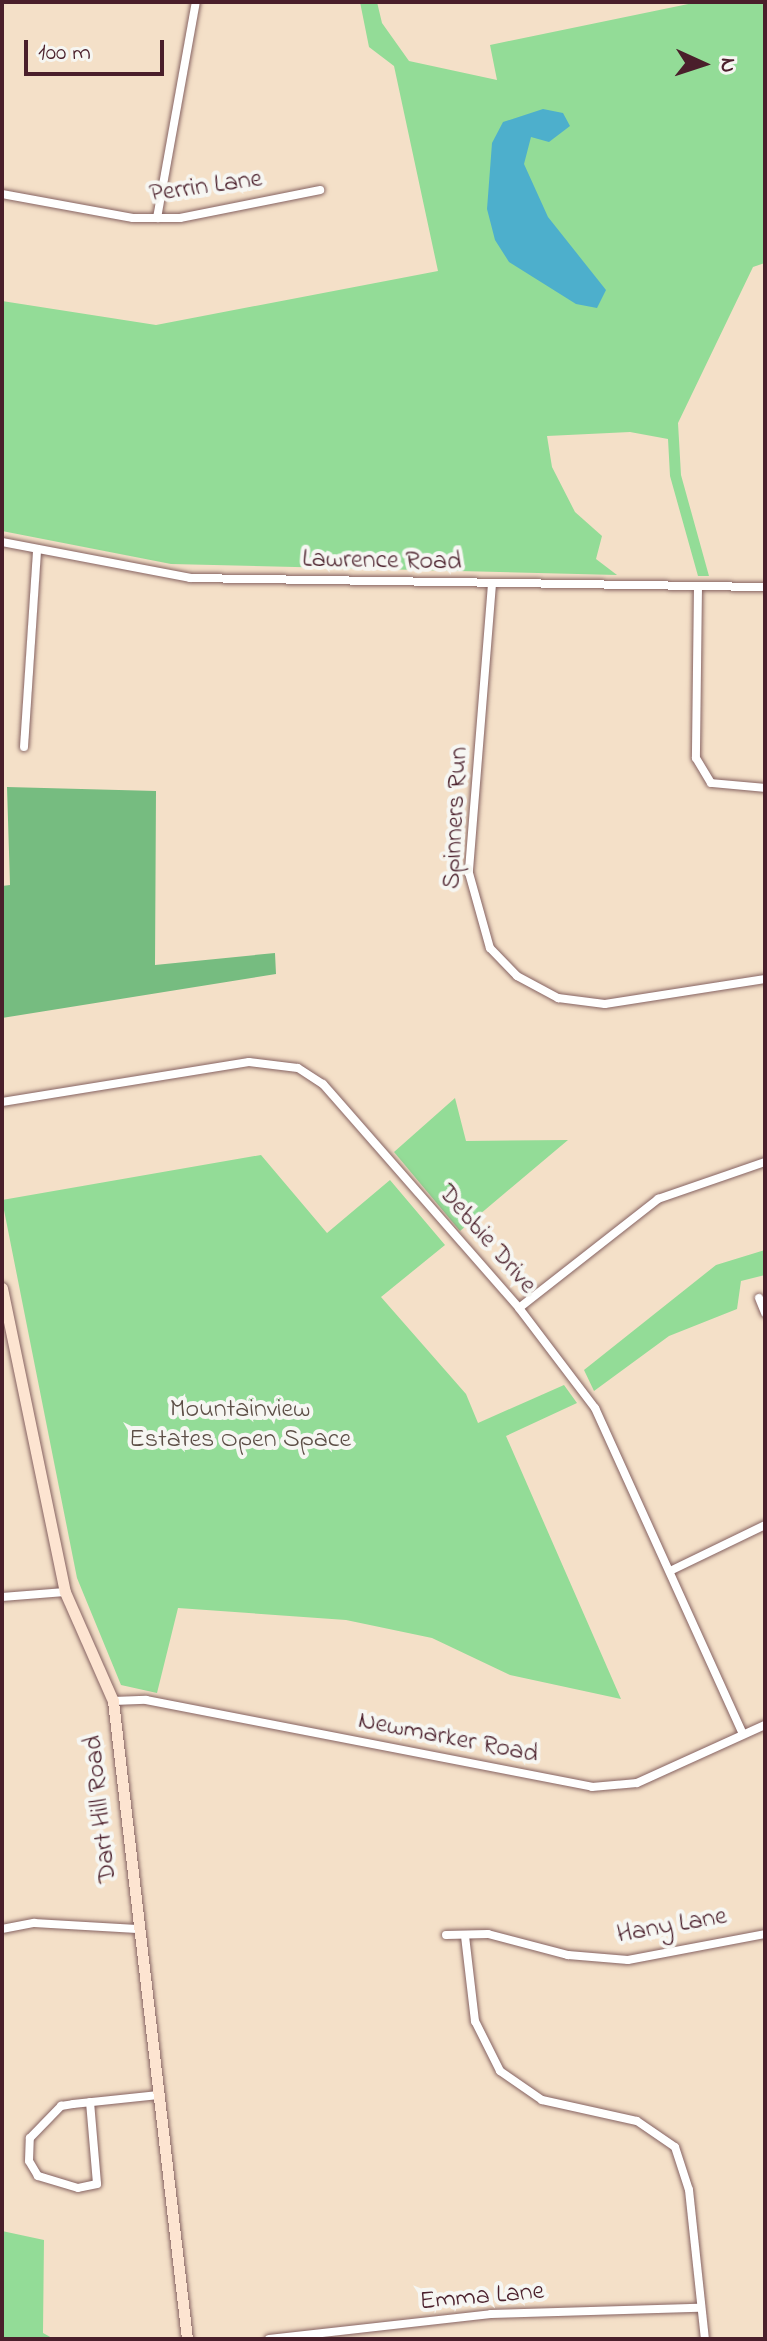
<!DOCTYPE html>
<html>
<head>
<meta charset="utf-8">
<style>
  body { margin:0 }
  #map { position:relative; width:767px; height:2341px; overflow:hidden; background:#f4e0c8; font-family:"Indie Flower",sans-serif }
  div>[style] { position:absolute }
  .green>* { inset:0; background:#93dc97 }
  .forest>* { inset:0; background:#76bc80 }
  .water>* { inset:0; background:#4dafcc }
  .roads { filter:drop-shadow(0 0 2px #866362) drop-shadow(0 0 2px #866362) }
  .street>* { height:8px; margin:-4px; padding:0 4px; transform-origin:4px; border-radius:4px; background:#fff }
  .secondary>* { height:11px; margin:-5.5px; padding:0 5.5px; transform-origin:5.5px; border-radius:5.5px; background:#fde4d1 }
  span { translate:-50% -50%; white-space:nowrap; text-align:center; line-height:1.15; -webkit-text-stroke:8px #f6f6f2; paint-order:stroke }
  .street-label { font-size:26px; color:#4a1f2b }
  .park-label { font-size:26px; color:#5c4e46 }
  .frame { position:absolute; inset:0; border:4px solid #4a1f2b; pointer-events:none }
  .north { position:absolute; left:663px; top:24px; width:80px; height:80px; -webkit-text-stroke:6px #f6f6f2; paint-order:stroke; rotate:93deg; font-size:22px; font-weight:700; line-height:32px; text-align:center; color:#4a1f2b }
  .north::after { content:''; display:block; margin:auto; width:28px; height:36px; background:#4a1f2b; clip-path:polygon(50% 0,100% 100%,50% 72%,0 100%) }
  .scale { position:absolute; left:24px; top:40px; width:140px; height:36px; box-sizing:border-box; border:4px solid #4a1f2b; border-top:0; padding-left:10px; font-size:24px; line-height:28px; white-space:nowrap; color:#4a1f2b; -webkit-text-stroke:6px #f6f6f2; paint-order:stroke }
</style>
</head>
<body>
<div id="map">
  <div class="green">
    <i style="clip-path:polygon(360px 2px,377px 2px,382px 23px,409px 61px,497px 80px,490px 45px,698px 2px,765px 2px,765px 263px,753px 267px,678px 423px,681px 475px,709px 576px,698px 576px,670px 476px,668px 439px,630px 432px,547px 436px,552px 467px,575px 512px,602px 536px,596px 559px,617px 575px,171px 564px,2px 531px,2px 301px,156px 325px,438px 271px,394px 66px,369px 47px)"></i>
    <i style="clip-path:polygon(455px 1098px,466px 1141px,568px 1140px,460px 1231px,394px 1152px)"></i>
    <i style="clip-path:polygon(261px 1155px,327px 1233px,390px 1180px,445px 1245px,381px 1297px,466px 1394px,478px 1423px,564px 1385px,577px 1403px,506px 1436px,621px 1699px,510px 1675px,432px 1638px,346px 1620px,178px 1608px,157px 1693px,121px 1685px,77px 1578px,2px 1200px)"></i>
    <i style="clip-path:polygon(765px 1250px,765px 1275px,741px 1281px,737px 1309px,669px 1336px,594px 1391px,584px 1370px,716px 1265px)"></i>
    <i style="clip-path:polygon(2px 2231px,44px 2240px,43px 2333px,54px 2339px,2px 2339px)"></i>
  </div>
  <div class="forest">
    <i style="clip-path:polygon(7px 787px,156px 791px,155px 965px,275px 953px,276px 974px,2px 1018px,2px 886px,10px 885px)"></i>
  </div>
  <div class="water">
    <i style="clip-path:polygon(543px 109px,563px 113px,570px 126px,549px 142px,531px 137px,524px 164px,548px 217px,606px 290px,597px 308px,576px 304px,509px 262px,495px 240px,487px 209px,492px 143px,503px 122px)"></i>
  </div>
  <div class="roads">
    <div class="street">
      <i style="left:2px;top:194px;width:133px;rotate:10.4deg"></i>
      <i style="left:133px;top:218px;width:47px"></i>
      <i style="left:180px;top:218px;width:143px;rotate:-11.3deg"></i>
      <i style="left:157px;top:218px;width:219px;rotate:-79.8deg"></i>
      <i style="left:2px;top:542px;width:191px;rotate:10.8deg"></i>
      <i style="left:190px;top:578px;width:575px;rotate:0.9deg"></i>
      <i style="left:492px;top:584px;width:290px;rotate:94.6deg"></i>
      <i style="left:469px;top:873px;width:78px;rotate:74.4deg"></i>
      <i style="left:490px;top:948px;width:39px;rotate:46deg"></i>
      <i style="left:517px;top:976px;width:47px;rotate:28.2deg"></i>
      <i style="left:558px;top:998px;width:47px;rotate:7.3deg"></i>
      <i style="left:605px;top:1004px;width:162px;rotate:-8.9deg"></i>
      <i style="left:698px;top:586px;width:172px;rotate:90.7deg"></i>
      <i style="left:696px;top:758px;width:29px;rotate:59deg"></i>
      <i style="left:711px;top:783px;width:54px;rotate:5.3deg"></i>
      <i style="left:24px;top:747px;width:197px;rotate:-86.2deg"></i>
      <i style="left:2px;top:1102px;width:250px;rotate:-9.2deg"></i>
      <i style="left:249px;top:1062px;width:49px;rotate:7deg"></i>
      <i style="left:298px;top:1068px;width:30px;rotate:33deg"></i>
      <i style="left:323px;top:1084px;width:298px;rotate:48.8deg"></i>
      <i style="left:519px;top:1308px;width:126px;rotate:52.8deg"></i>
      <i style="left:595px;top:1408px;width:356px;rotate:65.6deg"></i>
      <i style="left:759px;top:1298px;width:16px;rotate:68deg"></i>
      <i style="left:519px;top:1308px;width:177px;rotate:-38.1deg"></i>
      <i style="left:658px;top:1199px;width:113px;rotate:-19.1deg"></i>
      <i style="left:670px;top:1571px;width:106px;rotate:-25.8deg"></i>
      <i style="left:2px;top:1597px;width:63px;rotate:-4.5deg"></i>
      <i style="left:113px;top:1701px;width:33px;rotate:-2deg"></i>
      <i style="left:146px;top:1700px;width:454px;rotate:11deg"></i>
      <i style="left:592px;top:1787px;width:45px;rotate:-5.1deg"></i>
      <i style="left:637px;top:1783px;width:141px;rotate:-24.4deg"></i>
      <i style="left:2px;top:1929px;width:33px;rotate:-11deg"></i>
      <i style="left:34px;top:1923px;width:103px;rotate:3.3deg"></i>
      <i style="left:446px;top:1935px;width:42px;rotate:-1.4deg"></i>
      <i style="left:488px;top:1934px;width:83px;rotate:14.7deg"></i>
      <i style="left:568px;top:1955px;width:60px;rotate:4.8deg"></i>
      <i style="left:628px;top:1960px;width:139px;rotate:-10.7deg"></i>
      <i style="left:465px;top:1936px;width:86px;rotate:83.3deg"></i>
      <i style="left:475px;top:2021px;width:56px;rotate:63.4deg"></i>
      <i style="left:500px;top:2071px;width:51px;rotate:34.6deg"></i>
      <i style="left:542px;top:2100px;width:97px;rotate:12.5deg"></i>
      <i style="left:637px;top:2121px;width:46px;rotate:34.4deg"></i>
      <i style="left:675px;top:2147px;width:45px;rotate:72deg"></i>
      <i style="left:689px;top:2190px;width:150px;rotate:83.9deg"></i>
      <i style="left:90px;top:2102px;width:82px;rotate:85.1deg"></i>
      <i style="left:97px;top:2184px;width:19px;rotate:168deg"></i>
      <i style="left:78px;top:2188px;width:42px;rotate:-163.3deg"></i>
      <i style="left:38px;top:2176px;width:17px;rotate:-121deg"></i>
      <i style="left:29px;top:2161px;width:23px;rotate:-88deg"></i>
      <i style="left:30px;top:2138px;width:45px;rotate:-45.9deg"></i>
      <i style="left:61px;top:2106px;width:12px;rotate:-9deg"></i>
      <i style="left:73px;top:2104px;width:86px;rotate:-6deg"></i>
      <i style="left:269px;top:2339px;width:223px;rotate:-6.4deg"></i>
      <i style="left:491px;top:2314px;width:208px;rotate:-1.7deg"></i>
    </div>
    <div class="secondary">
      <i style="left:2px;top:1288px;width:310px;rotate:78.3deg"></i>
      <i style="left:65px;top:1592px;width:119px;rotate:66.2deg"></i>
      <i style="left:113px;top:1701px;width:642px;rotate:83.38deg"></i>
    </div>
  </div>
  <div class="street-label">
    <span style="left:206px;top:188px;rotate:-8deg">Perrin Lane</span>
    <span style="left:382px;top:562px;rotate:1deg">Lawrence Road</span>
    <span style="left:457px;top:818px;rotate:-87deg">Spinners Run</span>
    <span style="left:486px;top:1240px;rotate:49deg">Debbie Drive</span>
    <span style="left:448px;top:1739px;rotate:11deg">Newmarker Road</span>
    <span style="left:102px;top:1809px;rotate:-96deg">Dart Hill Road</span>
    <span style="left:672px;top:1927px;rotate:-10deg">Hany Lane</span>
    <span style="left:482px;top:2298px;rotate:-5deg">Emma Lane</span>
  </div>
  <div class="park-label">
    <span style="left:240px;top:1426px">Mountainview<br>Estates Open Space</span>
  </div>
  <div class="frame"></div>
  <div class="north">N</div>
  <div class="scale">100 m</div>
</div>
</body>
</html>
